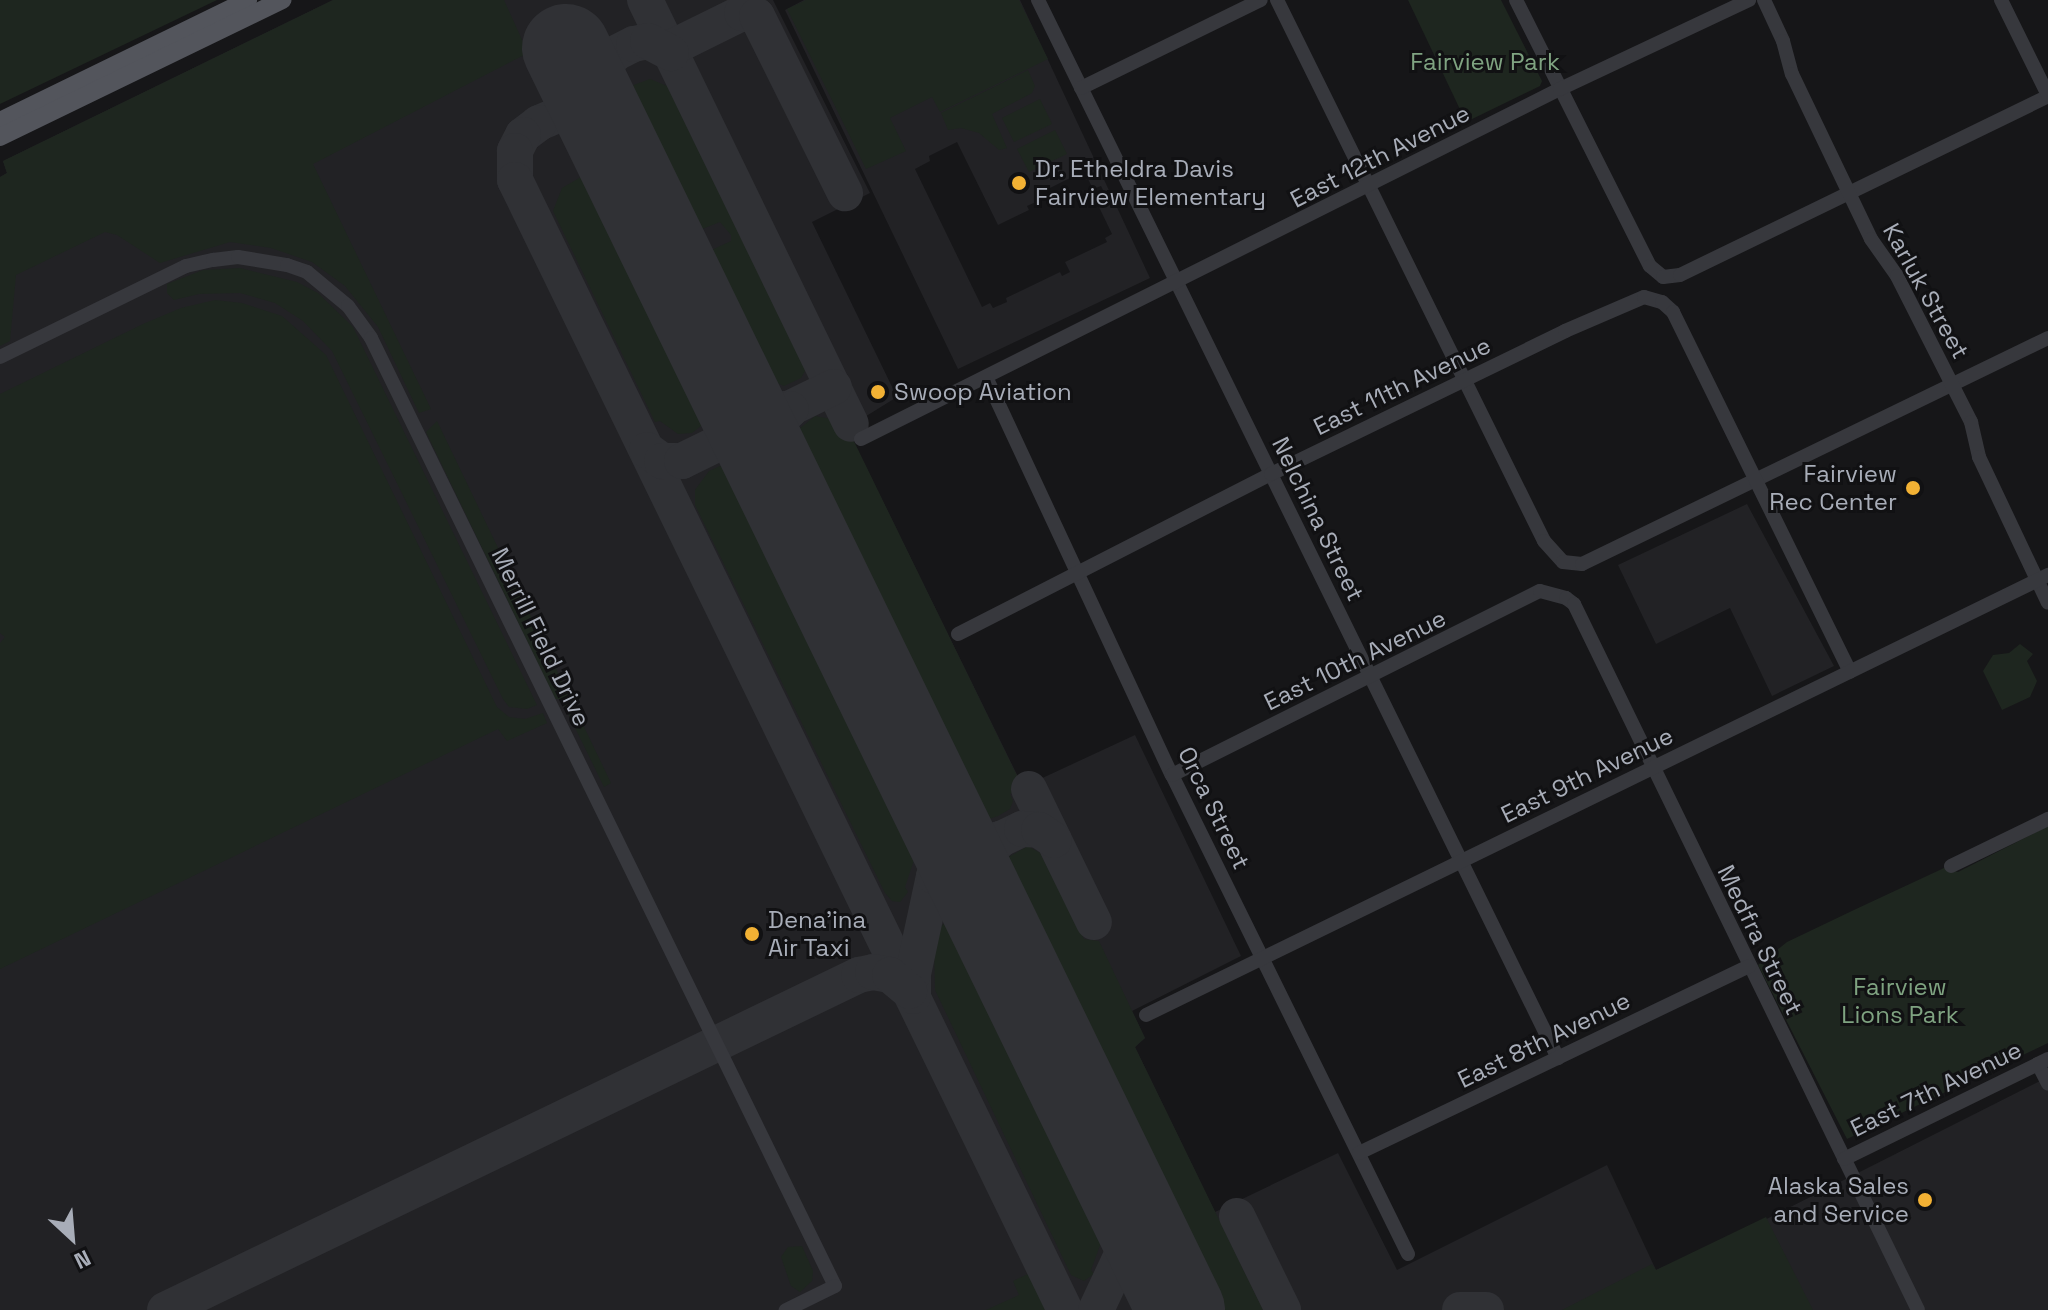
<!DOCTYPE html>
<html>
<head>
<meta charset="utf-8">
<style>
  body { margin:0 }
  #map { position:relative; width:2048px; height:1310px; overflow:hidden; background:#161618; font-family:"Space Grotesk",sans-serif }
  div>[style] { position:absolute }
  .built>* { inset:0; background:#222225 }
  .green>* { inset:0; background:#1e261f }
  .taxiway>* { height:36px; margin:-18px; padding:0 18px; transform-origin:18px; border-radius:18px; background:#303135 }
  .runway>* { height:88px; margin:-44px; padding:0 44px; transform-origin:44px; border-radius:44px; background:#303135 }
  .minor>* { height:14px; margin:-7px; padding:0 7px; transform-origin:7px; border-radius:7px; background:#37383d }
  .major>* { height:18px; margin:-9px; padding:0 9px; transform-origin:9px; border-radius:9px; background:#53555c }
  .dots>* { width:22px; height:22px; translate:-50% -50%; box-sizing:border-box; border:4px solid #111113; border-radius:50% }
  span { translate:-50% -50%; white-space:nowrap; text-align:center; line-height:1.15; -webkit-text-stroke:6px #111113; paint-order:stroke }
  .park-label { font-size:24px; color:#7fa381 }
  .street-label { font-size:24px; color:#a8adb8 }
  .poi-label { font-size:24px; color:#a8adb8 }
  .left { translate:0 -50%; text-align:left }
  .right { translate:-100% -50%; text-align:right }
  .north { position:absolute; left:32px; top:1198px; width:80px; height:80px; -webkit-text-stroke:6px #111113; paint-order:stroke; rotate:154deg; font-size:22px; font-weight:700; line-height:32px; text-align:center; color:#a8adb8 }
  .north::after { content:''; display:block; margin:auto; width:28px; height:36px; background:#a8adb8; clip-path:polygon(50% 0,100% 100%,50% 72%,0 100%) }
</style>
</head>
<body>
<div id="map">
  <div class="built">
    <i style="clip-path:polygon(333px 0,773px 0,870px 193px,812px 222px,897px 397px,847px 428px,1023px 787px,1135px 735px,1241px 956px,1132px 1011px,1145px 1038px,1135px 1047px,1215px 1212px,1338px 1153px,1397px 1270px,1607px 1165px,1656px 1270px,1729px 1238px,2048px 1077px,2048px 1310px,0 1310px,0 177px,7px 173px,3px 161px)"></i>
    <i style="clip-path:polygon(evenodd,804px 0,1020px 0,1150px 278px,958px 369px,785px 10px,804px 0,957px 142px,998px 225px,1029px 210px,1027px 206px,1036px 202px,1034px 196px,1084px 171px,1093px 189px,1101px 186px,1108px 200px,1098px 205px,1112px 234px,1105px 238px,1107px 242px,1065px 262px,1070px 272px,1062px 276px,1060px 272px,1006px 298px,1007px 302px,993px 308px,990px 303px,982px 307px,915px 169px,930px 161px,929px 156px,957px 142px)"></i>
    <i style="clip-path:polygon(1747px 504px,1834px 666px,1772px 696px,1730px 608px,1656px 644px,1618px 565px)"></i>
  </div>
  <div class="green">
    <i style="clip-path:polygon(0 0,217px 0,0 104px)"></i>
    <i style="clip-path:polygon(333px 0,504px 0,528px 53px,313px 164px,431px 409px,419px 413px,378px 327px,345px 286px,312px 262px,271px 248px,230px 242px,160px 263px,117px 235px,105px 232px,16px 275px,10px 341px,0 346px,0 177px,7px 173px,3px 161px)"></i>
    <i style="clip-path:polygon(806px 0,1019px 0,1048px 59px,940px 112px,932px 97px,890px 118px,906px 151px,866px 169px,787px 9px)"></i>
    <i style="clip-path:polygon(1408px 0,1501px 0,1542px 81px,1540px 86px,1466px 122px)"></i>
    <i style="clip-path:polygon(1028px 70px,1035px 86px,1032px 93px,992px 114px,1007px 148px,999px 150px,979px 133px,961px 128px,948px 130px,941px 113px)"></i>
    <i style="clip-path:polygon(650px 79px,667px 86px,806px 369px,801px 378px,784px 386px,759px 375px,702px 258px,703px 254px,731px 241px,731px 235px,720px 222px,692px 233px,626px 98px,626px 91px,631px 86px)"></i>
    <i style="clip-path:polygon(1040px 99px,1052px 124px,1014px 142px,1002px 118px)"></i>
    <i style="clip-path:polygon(1055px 130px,1067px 154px,1029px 172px,1017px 149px)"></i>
    <i style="clip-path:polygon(581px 177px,598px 182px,606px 193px,710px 403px,706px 422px,692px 433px,678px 434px,660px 421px,655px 422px,553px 211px,562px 188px)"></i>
    <i style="clip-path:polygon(240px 268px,297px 282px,318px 293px,353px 327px,537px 705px,527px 709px,509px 707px,503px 699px,332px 351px,303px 321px,275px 303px,240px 293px,199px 294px,174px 300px,167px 293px,167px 284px,203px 270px)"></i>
    <i style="clip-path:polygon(215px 300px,242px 303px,282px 316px,326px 355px,497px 707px,509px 717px,525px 719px,543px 713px,547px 723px,507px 741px,498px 729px,0 969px,0 643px,5px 637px,0 633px,0 394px,143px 324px,181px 308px)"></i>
    <i style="clip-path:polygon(815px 416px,837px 420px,842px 430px,847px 427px,1023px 788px,1010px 794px,1013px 801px,1010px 809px,998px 816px,986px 820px,979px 818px,968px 801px,799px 455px,799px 429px)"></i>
    <i style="clip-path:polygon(437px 421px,611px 783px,604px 787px,561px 699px,555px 699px,426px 432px)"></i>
    <i style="clip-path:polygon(720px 466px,740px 470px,747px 479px,908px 814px,915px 839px,914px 860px,905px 887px,908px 892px,900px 902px,892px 901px,885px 893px,695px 505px,695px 490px,709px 471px)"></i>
    <i style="clip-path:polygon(2020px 644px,2033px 654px,2027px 661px,2037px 681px,2030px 697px,2002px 710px,1983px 671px,1993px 655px,2009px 653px)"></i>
    <i style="clip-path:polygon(2048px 826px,2048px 1043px,1847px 1139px,1758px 965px,1787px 942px,1856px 909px,1944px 868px,1958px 872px)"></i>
    <i style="clip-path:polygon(1028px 846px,1040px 853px,1084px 939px,1099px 941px,1145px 1038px,1135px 1047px,1263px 1310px,1216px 1310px,1004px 876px,1002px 869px,1007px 858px)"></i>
    <i style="clip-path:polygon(952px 915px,966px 930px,1101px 1217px,1102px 1240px,1091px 1270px,1094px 1274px,1084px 1281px,1071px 1275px,935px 990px,934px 941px,938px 930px)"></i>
    <i style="clip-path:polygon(1766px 1217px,1813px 1310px,1562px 1310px,1652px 1264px,1656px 1270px)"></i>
    <i style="clip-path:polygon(802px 1246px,813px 1271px,812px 1281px,800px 1292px,791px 1286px,781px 1257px,788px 1247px)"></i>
    <i style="clip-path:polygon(1028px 1274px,1046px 1310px,986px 1310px,1019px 1295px,1013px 1281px)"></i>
  </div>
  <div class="taxiway">
    <i style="left:645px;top:0;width:471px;rotate:64.1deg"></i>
    <i style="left:669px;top:49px;width:81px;rotate:-26.3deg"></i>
    <i style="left:742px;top:13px;width:15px;rotate:11deg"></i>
    <i style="left:757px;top:16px;width:198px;rotate:63.6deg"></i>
    <i style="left:596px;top:109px;width:27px;rotate:-94deg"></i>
    <i style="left:594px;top:82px;width:34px;rotate:-54deg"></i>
    <i style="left:614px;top:54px;width:22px;rotate:-27deg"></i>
    <i style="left:634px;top:44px;width:14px;rotate:-12deg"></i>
    <i style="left:648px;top:41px;width:26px;rotate:28deg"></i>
    <i style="left:607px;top:131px;width:35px;rotate:-151deg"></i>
    <i style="left:576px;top:114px;width:16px;rotate:180deg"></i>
    <i style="left:560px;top:114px;width:23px;rotate:157deg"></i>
    <i style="left:539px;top:123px;width:20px;rotate:143deg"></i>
    <i style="left:523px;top:135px;width:18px;rotate:117deg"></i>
    <i style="left:515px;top:151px;width:29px;rotate:90deg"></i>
    <i style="left:515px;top:180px;width:1257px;rotate:64.05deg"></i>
    <i style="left:726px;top:374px;width:40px;rotate:49deg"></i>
    <i style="left:752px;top:404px;width:18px;rotate:19deg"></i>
    <i style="left:769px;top:410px;width:22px;rotate:-3deg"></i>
    <i style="left:647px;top:450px;width:19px;rotate:36deg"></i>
    <i style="left:662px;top:461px;width:20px"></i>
    <i style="left:682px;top:461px;width:169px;rotate:-26deg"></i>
    <i style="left:774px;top:472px;width:36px;rotate:-93deg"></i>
    <i style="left:772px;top:436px;width:15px;rotate:-67deg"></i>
    <i style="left:778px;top:422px;width:18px;rotate:-45deg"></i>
    <i style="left:1029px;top:789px;width:148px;rotate:64deg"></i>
    <i style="left:933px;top:799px;width:28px;rotate:58deg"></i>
    <i style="left:948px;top:823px;width:20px;rotate:41deg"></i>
    <i style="left:963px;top:836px;width:22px;rotate:16deg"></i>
    <i style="left:984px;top:842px;width:17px;rotate:-10deg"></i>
    <i style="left:987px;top:913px;width:41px;rotate:-101.3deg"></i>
    <i style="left:979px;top:873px;width:24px;rotate:-68deg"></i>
    <i style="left:988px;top:851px;width:18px;rotate:-43deg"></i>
    <i style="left:913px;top:996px;width:22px;rotate:-90deg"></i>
    <i style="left:913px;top:974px;width:100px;rotate:-77.9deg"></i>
    <i style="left:934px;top:876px;width:12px;rotate:-48deg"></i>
    <i style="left:942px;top:867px;width:89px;rotate:-25.4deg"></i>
    <i style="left:1022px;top:829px;width:17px;rotate:3deg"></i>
    <i style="left:1039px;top:830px;width:18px;rotate:34deg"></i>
    <i style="left:1237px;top:1216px;width:105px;rotate:63.9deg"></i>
    <i style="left:165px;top:1310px;width:771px;rotate:-25.77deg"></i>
    <i style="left:859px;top:975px;width:14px;rotate:-12deg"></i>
    <i style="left:873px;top:972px;width:17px;rotate:10deg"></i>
    <i style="left:890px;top:975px;width:25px;rotate:40deg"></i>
    <i style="left:1096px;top:1310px;width:85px;rotate:-64.9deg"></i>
    <i style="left:1132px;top:1233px;width:29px;rotate:-96deg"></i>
    <i style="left:1460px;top:1310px;width:26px"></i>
  </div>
  <div class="runway">
    <i style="left:566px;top:48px;width:1404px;rotate:64.02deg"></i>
  </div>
  <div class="minor">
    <i style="left:1038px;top:0;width:1179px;rotate:63.83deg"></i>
    <i style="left:1277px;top:0;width:603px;rotate:63.73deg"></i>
    <i style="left:1544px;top:541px;width:28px;rotate:48deg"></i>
    <i style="left:1563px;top:562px;width:19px;rotate:6deg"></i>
    <i style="left:1582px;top:564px;width:518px;rotate:-25.87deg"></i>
    <i style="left:1516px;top:0;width:298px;rotate:63.3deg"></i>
    <i style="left:1650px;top:266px;width:17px;rotate:40deg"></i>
    <i style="left:1663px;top:277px;width:17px;rotate:-7deg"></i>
    <i style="left:1680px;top:275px;width:409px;rotate:-25.9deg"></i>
    <i style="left:1764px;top:0;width:45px;rotate:65.1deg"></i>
    <i style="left:1783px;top:41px;width:34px;rotate:75deg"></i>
    <i style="left:1792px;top:74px;width:183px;rotate:64.4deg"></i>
    <i style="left:1871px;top:239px;width:45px;rotate:54.9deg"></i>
    <i style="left:1897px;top:276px;width:164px;rotate:63.1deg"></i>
    <i style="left:1971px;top:422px;width:36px;rotate:77deg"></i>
    <i style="left:1979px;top:457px;width:161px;rotate:64.7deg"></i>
    <i style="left:2001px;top:0;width:106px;rotate:63.7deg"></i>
    <i style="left:1081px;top:88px;width:200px;rotate:-26.1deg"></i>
    <i style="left:0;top:357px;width:207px;rotate:-26.1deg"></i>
    <i style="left:186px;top:266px;width:28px;rotate:-13deg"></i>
    <i style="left:213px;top:260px;width:25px;rotate:-7deg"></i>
    <i style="left:238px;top:257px;width:50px;rotate:9.3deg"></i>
    <i style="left:287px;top:265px;width:21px;rotate:19deg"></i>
    <i style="left:307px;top:272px;width:53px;rotate:39.7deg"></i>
    <i style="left:348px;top:306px;width:39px;rotate:54deg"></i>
    <i style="left:371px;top:338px;width:1055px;rotate:63.92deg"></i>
    <i style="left:835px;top:1286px;width:55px;rotate:153.9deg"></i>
    <i style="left:986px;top:377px;width:439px;rotate:65deg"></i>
    <i style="left:1172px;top:775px;width:534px;rotate:63.77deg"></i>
    <i style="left:861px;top:439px;width:782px;rotate:-26.6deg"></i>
    <i style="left:1560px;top:89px;width:209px;rotate:-25.2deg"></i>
    <i style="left:958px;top:634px;width:352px;rotate:-27.1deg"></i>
    <i style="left:1271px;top:474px;width:327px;rotate:-25.9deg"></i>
    <i style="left:1565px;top:331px;width:86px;rotate:-23.3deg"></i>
    <i style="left:1644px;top:297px;width:19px;rotate:16deg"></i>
    <i style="left:1662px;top:302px;width:15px;rotate:42deg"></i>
    <i style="left:1673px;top:312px;width:401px;rotate:63.8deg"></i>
    <i style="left:1172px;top:775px;width:411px;rotate:-26.6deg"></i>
    <i style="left:1540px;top:591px;width:27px;rotate:15deg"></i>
    <i style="left:1566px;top:598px;width:10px;rotate:37deg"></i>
    <i style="left:1574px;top:604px;width:785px;rotate:64.02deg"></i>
    <i style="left:1951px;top:866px;width:108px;rotate:-25.9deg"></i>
    <i style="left:1146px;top:1015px;width:1004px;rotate:-26deg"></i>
    <i style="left:2038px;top:1064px;width:22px;rotate:63deg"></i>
    <i style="left:1359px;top:1153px;width:433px;rotate:-25.6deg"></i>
    <i style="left:1844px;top:1159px;width:227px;rotate:-26.1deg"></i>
  </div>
  <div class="major">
    <i style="left:0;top:121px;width:276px;rotate:-26deg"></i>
    <i style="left:0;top:137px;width:314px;rotate:-25.9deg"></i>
  </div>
  <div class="dots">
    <i style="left:1019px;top:183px;background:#f2b134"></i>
    <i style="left:878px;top:392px;background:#f2b134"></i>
    <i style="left:1913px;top:488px;background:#f2b134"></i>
    <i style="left:752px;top:934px;background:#f2b134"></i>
    <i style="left:1925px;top:1200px;background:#f2b134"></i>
  </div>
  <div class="park-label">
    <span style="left:1485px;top:62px">Fairview Park</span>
    <span style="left:1900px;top:1001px">Fairview<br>Lions Park</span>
  </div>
  <div class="street-label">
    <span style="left:1380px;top:156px;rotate:-27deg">East 12th Avenue</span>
    <span style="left:1926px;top:291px;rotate:61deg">Karluk Street</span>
    <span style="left:1402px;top:386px;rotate:-26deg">East 11th Avenue</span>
    <span style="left:1318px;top:519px;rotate:64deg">Nelchina Street</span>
    <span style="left:541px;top:637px;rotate:64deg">Merrill Field Drive</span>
    <span style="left:1355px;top:660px;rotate:-26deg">East 10th Avenue</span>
    <span style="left:1587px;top:775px;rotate:-26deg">East 9th Avenue</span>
    <span style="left:1214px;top:808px;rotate:64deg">Orca Street</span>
    <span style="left:1760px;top:940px;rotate:64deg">Medfra Street</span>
    <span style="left:1544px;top:1040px;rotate:-26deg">East 8th Avenue</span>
    <span style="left:1936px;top:1089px;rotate:-26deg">East 7th Avenue</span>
  </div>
  <div class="poi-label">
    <span class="left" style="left:1035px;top:183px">Dr. Etheldra Davis<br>Fairview Elementary</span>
    <span class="left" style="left:894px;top:392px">Swoop Aviation</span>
    <span class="right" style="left:1897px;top:488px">Fairview<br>Rec Center</span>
    <span class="left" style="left:768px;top:934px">Dena'ina<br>Air Taxi</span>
    <span class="right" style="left:1909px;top:1200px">Alaska Sales<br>and Service</span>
  </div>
  <div class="north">N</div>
</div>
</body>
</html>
